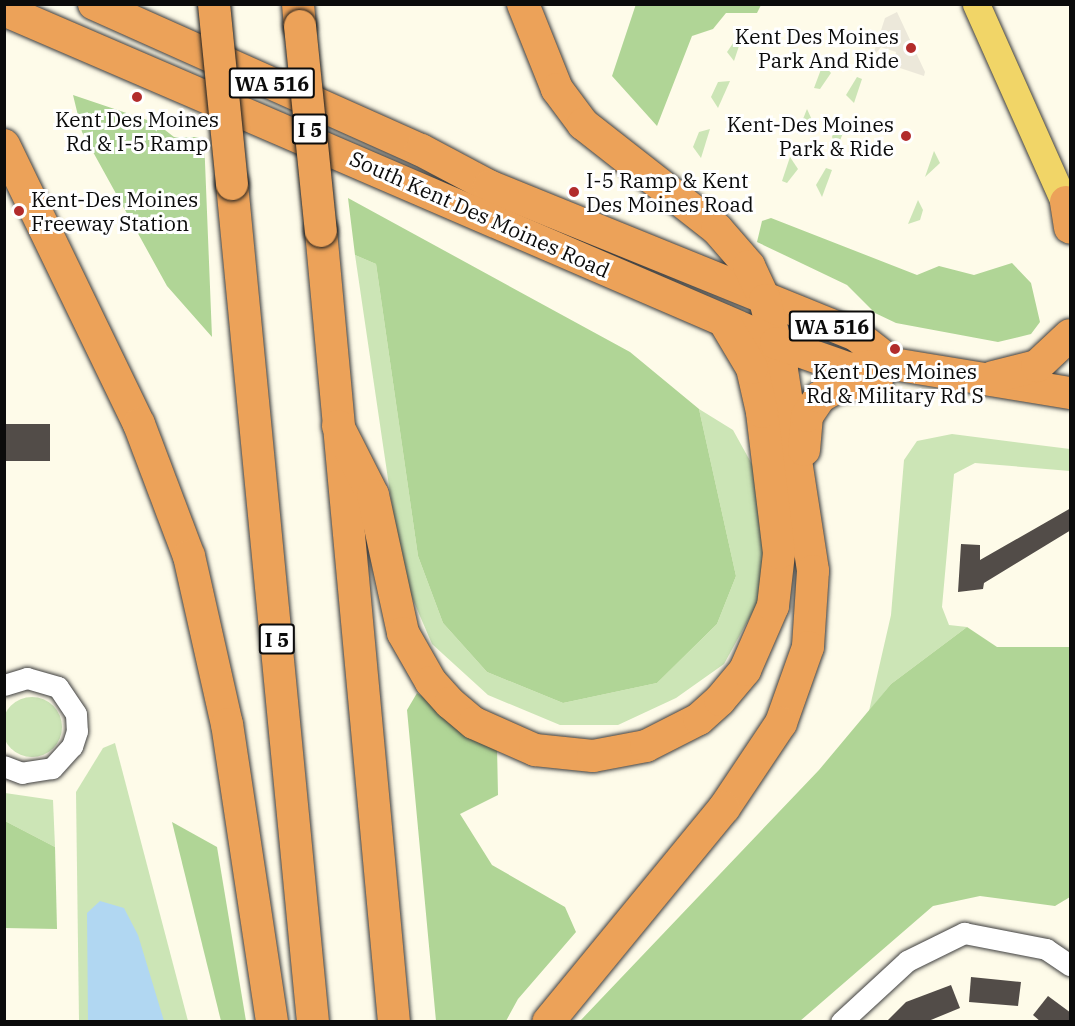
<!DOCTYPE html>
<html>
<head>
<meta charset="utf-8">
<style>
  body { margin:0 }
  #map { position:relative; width:1075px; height:1026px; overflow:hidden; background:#fefbe9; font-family:"IBM Plex Serif",serif }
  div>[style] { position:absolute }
  .green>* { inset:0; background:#cce5b6 }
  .round { border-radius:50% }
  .forest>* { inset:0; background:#b0d596 }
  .plaza>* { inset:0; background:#ece8da }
  .water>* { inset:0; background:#b1d7f2 }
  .building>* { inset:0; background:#524c48 }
  .roads { filter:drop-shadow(0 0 2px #3e3e3e) drop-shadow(0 0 2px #3e3e3e) }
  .minor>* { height:21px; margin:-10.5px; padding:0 10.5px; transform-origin:10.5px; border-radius:10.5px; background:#fff }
  .major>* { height:27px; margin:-13.5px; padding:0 13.5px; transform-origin:13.5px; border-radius:13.5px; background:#f1d567 }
  .highway>* { height:32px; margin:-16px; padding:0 16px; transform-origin:16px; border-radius:16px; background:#eca259 }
  .bridges { filter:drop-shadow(0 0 2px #1c1c1c) drop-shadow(0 0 2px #1c1c1c) }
  .highway-bridge>* { height:32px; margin:-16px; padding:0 16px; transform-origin:16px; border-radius:16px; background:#eca259 }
  .dots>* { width:16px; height:16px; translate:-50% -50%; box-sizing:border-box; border:3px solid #fff; border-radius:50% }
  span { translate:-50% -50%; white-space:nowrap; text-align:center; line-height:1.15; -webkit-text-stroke:6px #fff; paint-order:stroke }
  .shield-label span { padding:2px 4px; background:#fff; border:2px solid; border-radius:4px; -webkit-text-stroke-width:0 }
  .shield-label { font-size:20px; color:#0b0b0b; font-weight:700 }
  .poi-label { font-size:21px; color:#0b0b0b }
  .right { translate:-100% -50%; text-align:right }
  .left { translate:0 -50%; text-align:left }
  .street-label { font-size:21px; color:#0b0b0b }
  .frame { position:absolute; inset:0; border:6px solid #0b0b0b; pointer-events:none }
</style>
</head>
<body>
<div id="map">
  <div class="green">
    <i style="clip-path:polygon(738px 36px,742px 37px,734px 61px,727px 52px)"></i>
    <i style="clip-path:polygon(823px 64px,831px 73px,820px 89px,814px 88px)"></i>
    <i style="clip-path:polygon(857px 77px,862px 79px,854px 103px,846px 95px)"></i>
    <i style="clip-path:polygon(730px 81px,718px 108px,711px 97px,718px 82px)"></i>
    <i style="clip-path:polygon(807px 109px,812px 120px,808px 130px,797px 134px)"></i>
    <i style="clip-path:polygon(847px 123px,837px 148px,832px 137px,836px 126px)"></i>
    <i style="clip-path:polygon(710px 129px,701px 158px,693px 147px,699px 132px)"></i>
    <i style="clip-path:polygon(934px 151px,940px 163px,925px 177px)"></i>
    <i style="clip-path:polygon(790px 157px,798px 169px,787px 183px,782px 181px)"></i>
    <i style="clip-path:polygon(826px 168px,832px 170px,822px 197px,816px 185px)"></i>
    <i style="clip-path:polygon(918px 200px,923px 210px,920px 220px,908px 224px)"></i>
    <i style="clip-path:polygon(355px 255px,376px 264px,418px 556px,443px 623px,487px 672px,563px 703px,657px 683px,717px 624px,736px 576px,699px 409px,733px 430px,764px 486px,771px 544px,757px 604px,724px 664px,676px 698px,618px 725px,560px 725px,488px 695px,432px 644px,402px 574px)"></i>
    <i style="clip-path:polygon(952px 434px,1070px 449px,1070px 471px,975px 463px,954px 474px,942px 607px,949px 625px,967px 627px,891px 684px,869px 711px,891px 615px,904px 460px,917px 441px)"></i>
    <i class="round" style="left:2px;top:697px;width:60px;height:60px"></i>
    <i style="clip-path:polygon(115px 743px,188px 1021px,79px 1021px,76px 792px,103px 748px)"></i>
    <i style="clip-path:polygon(5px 793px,53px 800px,55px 847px,5px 821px)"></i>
  </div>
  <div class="forest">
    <i style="clip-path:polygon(636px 4px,761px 4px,761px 5px,757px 13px,726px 13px,713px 29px,692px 36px,657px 126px,612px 76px)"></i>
    <i style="clip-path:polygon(73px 95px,156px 123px,174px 137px,204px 137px,212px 337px,167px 286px,82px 132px)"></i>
    <i style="clip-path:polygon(348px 198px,630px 352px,699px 409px,736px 576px,717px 624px,657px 683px,563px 703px,487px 672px,443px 623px,418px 556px,376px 264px,355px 255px)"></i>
    <i style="clip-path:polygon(771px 218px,917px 275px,939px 266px,974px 275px,1012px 263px,1031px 283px,1040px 322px,1031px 334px,998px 342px,896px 323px,875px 313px,847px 285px,757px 242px,762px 221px)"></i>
    <i style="clip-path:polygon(967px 627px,997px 647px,1070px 647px,1070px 897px,1055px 906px,980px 896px,933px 906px,800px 1021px,580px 1021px,819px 770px,891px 684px)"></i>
    <i style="clip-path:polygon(417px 693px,497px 746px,498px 795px,460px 814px,492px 865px,565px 907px,576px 932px,518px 999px,506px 1021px,436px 1021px,407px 710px)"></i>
    <i style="clip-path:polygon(5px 821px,55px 847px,57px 929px,5px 928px)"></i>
    <i style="clip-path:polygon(172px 822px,217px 847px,246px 1021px,221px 1021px)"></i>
  </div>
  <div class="plaza">
    <i style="clip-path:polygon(897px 12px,925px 72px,924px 76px,894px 66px,896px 52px,881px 47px,872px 58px,885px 18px)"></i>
  </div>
  <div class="water">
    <i style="clip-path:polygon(100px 901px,124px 908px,138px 935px,164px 1021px,88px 1021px,87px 913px)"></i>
  </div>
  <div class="building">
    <i style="clip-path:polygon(4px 424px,50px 424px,50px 461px,4px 461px)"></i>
    <i style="clip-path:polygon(1071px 508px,1071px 530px,984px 583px,983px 589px,958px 592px,961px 544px,980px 545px,980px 560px)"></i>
    <i style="clip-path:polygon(971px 977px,1021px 982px,1018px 1006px,969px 1002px)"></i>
    <i style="clip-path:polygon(951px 985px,960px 1008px,926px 1022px,886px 1022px,906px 1002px)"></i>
    <i style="clip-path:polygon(1048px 996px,1071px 1013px,1071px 1022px,1041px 1022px,1033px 1015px)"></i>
  </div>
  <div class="roads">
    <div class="minor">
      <i style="left:4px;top:685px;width:24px;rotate:-17deg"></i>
      <i style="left:27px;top:678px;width:32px;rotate:16deg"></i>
      <i style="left:58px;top:687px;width:32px;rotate:56deg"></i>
      <i style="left:76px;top:714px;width:17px;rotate:87deg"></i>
      <i style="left:77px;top:731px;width:16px;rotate:108deg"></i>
      <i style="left:72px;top:746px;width:30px;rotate:132deg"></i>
      <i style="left:52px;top:768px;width:30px;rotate:171deg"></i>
      <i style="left:22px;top:773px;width:19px;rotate:-159deg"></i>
      <i style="left:841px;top:1022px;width:90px;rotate:-42.7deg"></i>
      <i style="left:907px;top:961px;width:64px;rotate:-26.2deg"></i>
      <i style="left:964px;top:933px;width:84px;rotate:11deg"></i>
      <i style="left:1046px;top:949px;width:29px;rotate:34deg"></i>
    </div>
    <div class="major">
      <i style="left:976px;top:4px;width:231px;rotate:66deg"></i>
    </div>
    <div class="highway">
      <i style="left:94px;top:4px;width:358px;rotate:24.1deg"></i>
      <i style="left:421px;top:150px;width:77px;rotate:27.9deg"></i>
      <i style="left:489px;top:186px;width:396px;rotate:22.1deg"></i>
      <i style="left:856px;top:335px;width:47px;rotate:38.1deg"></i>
      <i style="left:298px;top:4px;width:22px;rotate:85deg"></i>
      <i style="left:523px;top:4px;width:92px;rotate:68.2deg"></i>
      <i style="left:557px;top:89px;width:44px;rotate:53.4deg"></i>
      <i style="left:583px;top:124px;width:170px;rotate:38.1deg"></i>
      <i style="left:717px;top:229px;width:49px;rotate:49.1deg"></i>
      <i style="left:749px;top:266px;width:38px;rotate:65deg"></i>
      <i style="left:765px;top:300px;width:72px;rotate:76.3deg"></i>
      <i style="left:782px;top:370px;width:203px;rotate:81.2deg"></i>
      <i style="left:813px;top:571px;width:76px;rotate:93.8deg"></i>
      <i style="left:808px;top:647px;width:81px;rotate:109.6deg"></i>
      <i style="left:781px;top:723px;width:102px;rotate:123.8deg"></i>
      <i style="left:724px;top:808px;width:277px;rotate:129.4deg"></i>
      <i style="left:4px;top:10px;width:841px;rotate:23.33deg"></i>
      <i style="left:776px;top:343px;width:78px;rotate:19.4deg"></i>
      <i style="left:850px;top:369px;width:43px;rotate:-6.6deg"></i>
      <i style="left:893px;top:364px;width:179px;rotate:9.3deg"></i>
      <i style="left:4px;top:145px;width:310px;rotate:64.2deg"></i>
      <i style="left:139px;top:424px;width:141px;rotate:69.3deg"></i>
      <i style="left:189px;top:556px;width:172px;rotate:77.3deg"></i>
      <i style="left:227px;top:724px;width:301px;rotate:81.4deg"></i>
      <i style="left:232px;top:184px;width:842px;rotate:84.48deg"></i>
      <i style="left:1066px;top:202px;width:26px;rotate:81deg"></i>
      <i style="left:321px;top:231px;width:794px;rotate:84.73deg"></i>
      <i style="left:993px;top:377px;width:45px;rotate:-14deg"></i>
      <i style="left:1037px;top:366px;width:45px;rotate:-43.2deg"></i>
      <i style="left:338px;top:426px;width:77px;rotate:63.1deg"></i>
      <i style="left:373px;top:495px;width:141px;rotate:77.7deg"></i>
      <i style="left:403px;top:633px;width:56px;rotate:60.3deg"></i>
      <i style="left:431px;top:682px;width:28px;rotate:48deg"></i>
      <i style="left:450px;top:703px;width:31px;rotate:40deg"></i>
      <i style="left:474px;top:723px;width:67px;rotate:23.9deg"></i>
      <i style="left:535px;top:750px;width:58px;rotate:5.9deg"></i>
      <i style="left:593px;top:756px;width:54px;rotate:-10.7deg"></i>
      <i style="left:646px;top:746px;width:59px;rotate:-27deg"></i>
      <i style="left:699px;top:719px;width:28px;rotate:-42deg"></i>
      <i style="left:720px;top:700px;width:39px;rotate:-50deg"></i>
      <i style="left:745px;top:670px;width:70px;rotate:-66.4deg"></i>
      <i style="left:773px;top:606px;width:53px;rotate:-83.5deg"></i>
      <i style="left:779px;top:553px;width:142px;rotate:-96.9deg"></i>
      <i style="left:762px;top:412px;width:45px;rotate:-102.8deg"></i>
      <i style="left:752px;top:368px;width:55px;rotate:-120.8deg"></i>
      <i style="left:804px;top:450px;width:34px;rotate:-85deg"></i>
      <i style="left:807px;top:416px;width:23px;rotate:-56deg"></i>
      <i style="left:820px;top:397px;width:20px;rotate:-30deg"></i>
      <i style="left:837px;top:387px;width:40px;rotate:-7.1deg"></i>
    </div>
  </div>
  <div class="bridges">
    <div class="highway-bridge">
      <i style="left:214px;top:4px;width:181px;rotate:84.3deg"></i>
      <i style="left:300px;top:26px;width:206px;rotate:84.2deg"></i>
    </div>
  </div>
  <div class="dots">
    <i style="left:911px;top:48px;background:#b22c2c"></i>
    <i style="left:137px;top:97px;background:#b22c2c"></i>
    <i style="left:906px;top:136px;background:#b22c2c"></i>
    <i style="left:574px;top:192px;background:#b22c2c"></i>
    <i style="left:19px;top:211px;background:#b22c2c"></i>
    <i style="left:895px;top:349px;background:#b22c2c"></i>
  </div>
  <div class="shield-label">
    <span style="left:272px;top:83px">WA 516</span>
    <span style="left:310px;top:129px">I 5</span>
    <span style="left:832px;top:326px">WA 516</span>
    <span style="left:277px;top:639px">I 5</span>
  </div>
  <div class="poi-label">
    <span class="right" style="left:899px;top:48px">Kent Des Moines<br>Park And Ride</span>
    <span style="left:137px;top:131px">Kent Des Moines<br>Rd &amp; I-5 Ramp</span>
    <span class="right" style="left:894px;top:136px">Kent-Des Moines<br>Park &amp; Ride</span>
    <span class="left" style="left:586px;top:192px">I-5 Ramp &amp; Kent<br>Des Moines Road</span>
    <span class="left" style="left:31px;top:211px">Kent-Des Moines<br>Freeway Station</span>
    <span style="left:895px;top:383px">Kent Des Moines<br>Rd &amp; Military Rd S</span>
  </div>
  <div class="street-label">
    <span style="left:480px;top:214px;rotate:24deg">South Kent Des Moines Road</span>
  </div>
  <div class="frame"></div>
</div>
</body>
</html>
